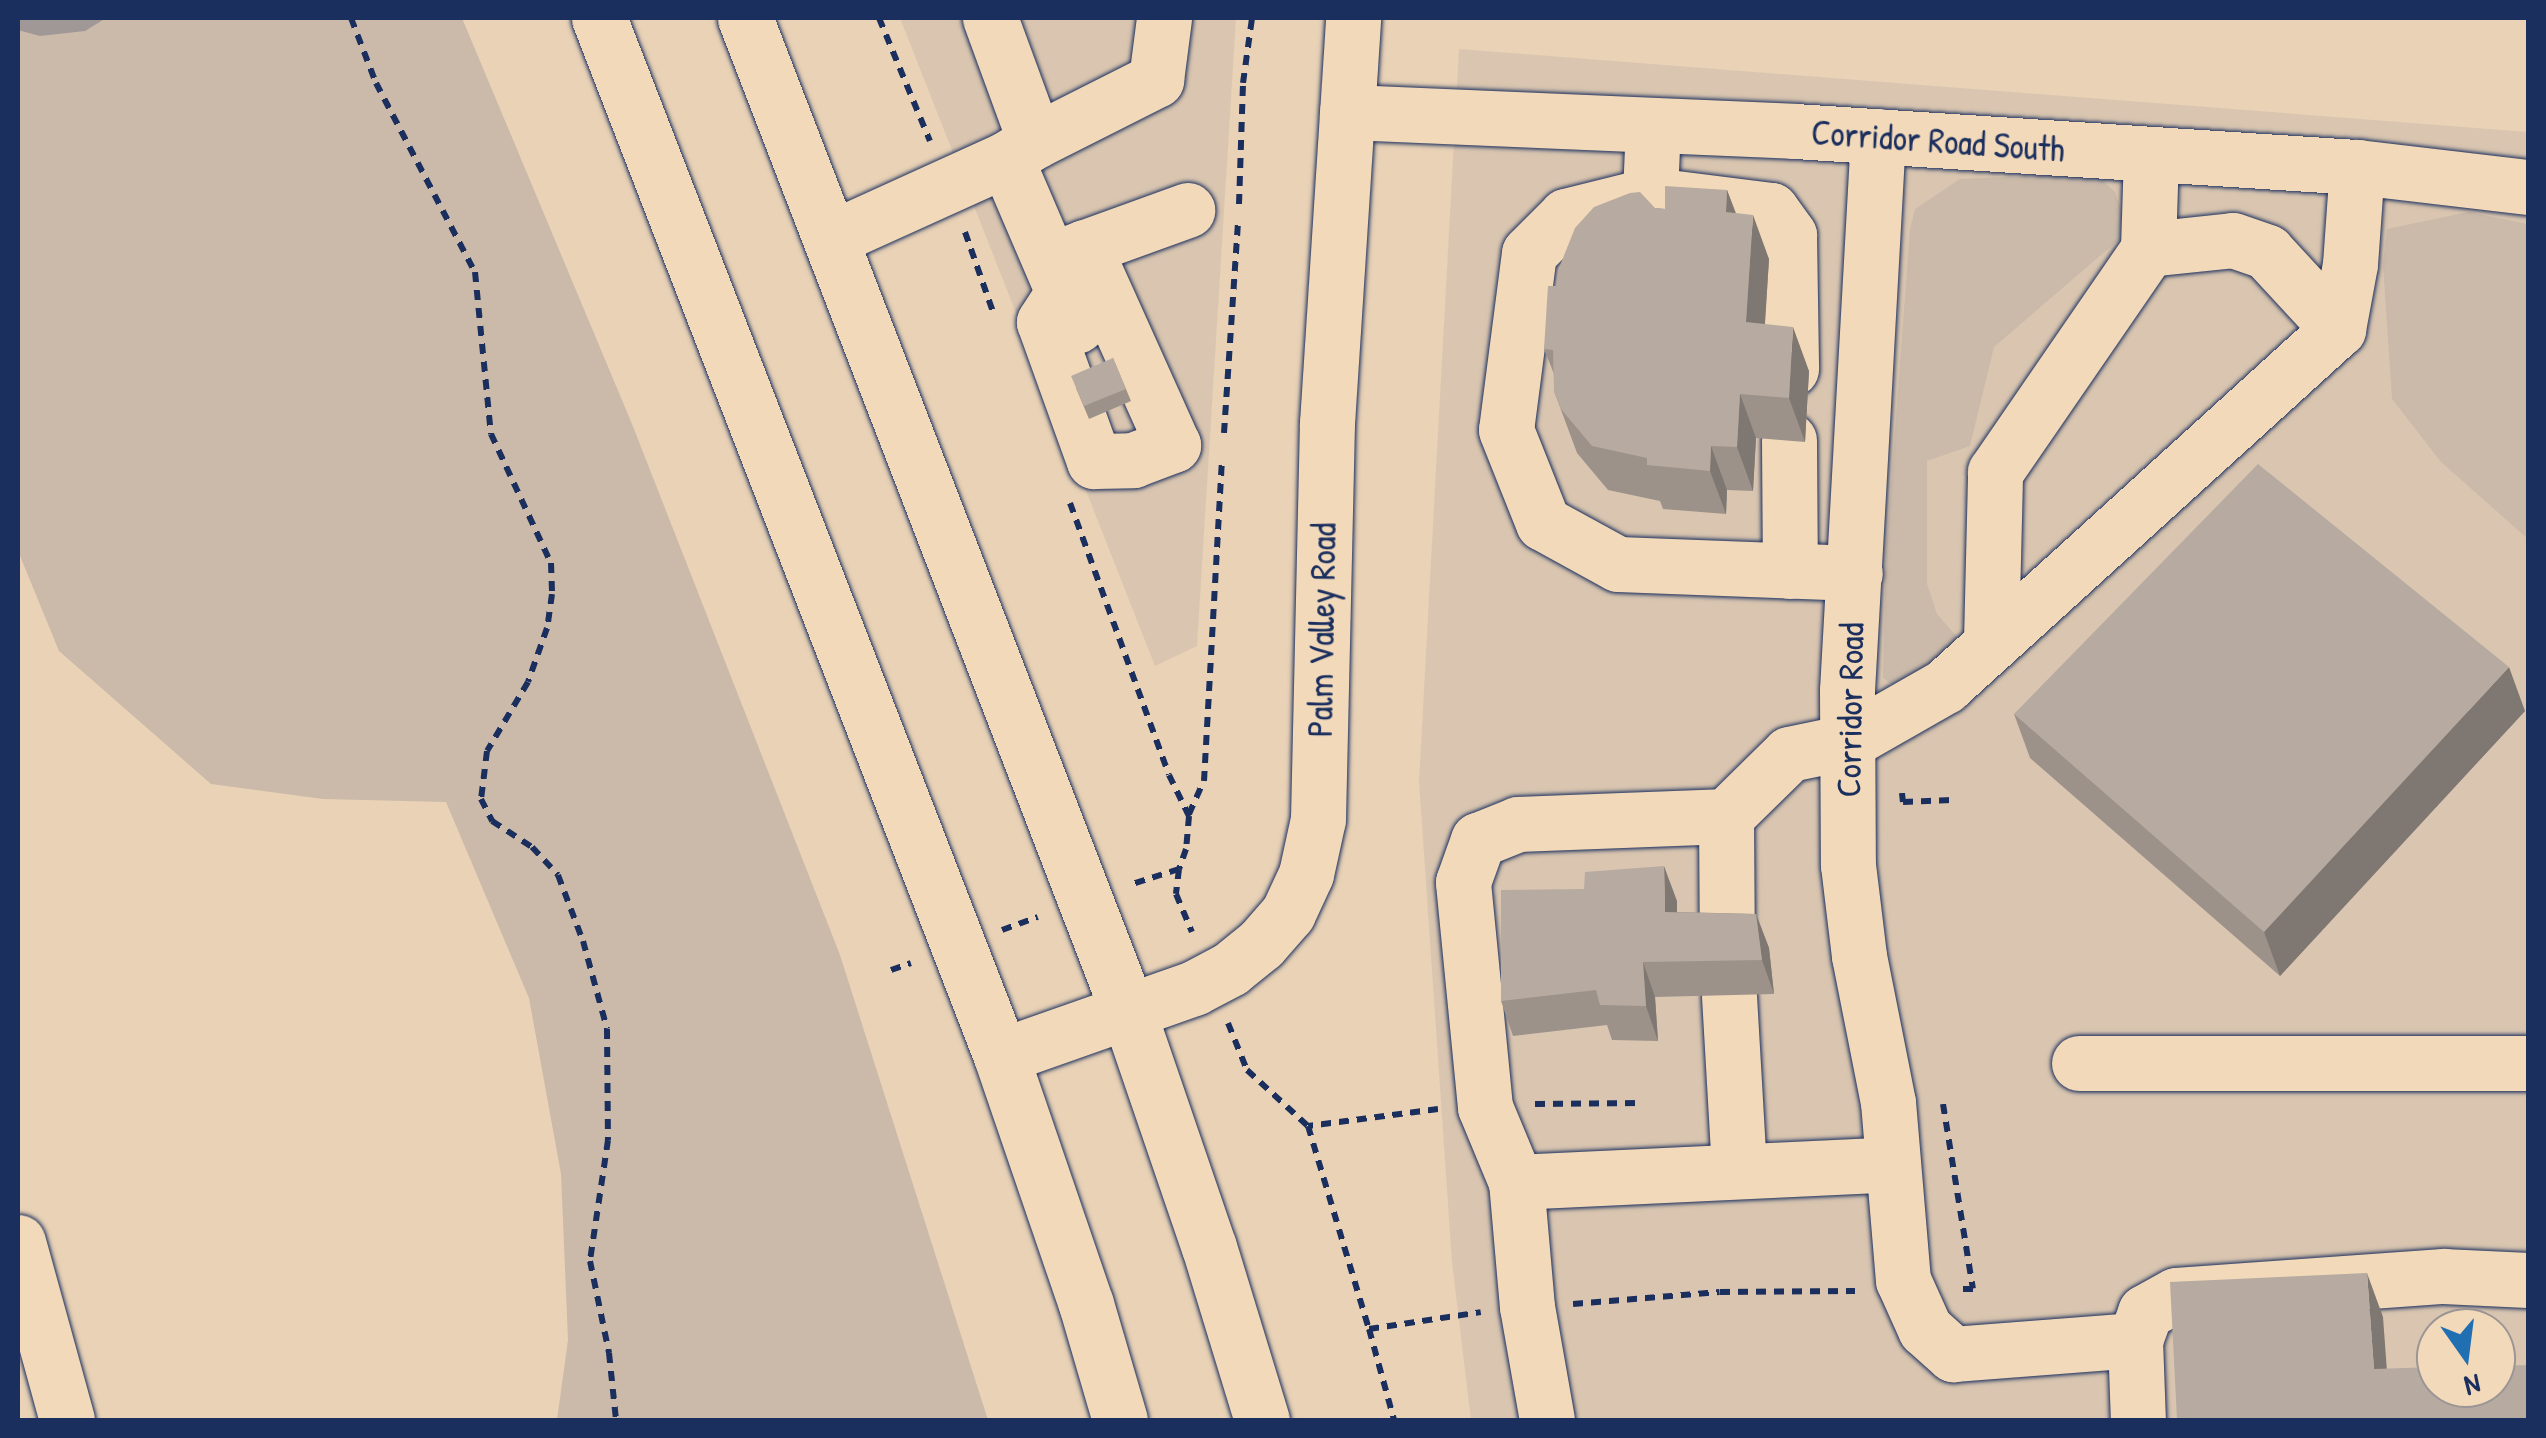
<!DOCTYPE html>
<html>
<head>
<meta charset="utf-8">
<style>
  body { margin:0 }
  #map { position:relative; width:2546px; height:1438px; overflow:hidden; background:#e9d2b6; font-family:"Patrick Hand",sans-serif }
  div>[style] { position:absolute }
  .built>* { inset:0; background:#dac6b0 }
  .green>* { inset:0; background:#cbbaa9 }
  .water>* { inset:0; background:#a09896 }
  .path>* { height:6px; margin-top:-3px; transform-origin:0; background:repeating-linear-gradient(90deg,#1b2f5e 0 10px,transparent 0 18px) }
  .roads { filter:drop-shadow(0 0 2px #1b2f5e) drop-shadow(0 0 2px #1b2f5e) }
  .minor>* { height:55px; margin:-27.5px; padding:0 27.5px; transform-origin:27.5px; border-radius:27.5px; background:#f2d9ba }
  .major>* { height:55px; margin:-27.5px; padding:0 27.5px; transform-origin:27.5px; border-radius:27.5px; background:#f2d9ba }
  .wall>* { inset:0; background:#9d928a }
  .shaded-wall>* { inset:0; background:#7f7771 }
  .building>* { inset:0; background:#b6aaa1 }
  span { translate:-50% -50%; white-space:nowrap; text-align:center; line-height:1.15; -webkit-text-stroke:8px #f2d9ba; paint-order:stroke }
  .street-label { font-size:35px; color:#1b2f5e }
  .frame { position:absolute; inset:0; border:20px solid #1b2f5e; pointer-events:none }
  .north { position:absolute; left:2416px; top:1308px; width:100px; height:100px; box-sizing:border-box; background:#f2d9ba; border:2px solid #9c9595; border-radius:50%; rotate:166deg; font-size:28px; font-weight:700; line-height:40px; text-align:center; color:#1b2f5e }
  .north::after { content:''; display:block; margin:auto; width:35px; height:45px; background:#1f6fb2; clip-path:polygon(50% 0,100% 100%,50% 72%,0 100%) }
</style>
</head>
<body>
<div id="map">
  <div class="built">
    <i style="clip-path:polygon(900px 18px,1236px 18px,1197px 646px,1155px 666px)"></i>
    <i style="clip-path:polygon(evenodd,1459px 49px,2528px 132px,2528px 1420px,1471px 1420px,1452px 1262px,1419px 781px,1459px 49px,2436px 1328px,2496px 1328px,2496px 1388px,2436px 1388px,2436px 1328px)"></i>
  </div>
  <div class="green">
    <i style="clip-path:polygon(18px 18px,462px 18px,632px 424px,840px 955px,988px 1420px,557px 1420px,568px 1340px,561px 1174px,529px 998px,446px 802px,323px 799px,211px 784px,59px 651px,18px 551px)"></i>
    <i style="clip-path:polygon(2094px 173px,2115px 192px,2129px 231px,1994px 347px,1970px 446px,1927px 461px,1927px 584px,1937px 614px,1958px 638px,1904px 693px,1883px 678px,1886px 553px,1910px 229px,1915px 209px,1960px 179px)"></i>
    <i style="clip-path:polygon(2468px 212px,2528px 224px,2528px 539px,2441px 462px,2392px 399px,2383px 265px,2387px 229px)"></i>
  </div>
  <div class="water">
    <i style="clip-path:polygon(18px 18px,106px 18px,85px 31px,40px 36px,18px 30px)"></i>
  </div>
  <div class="path">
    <i style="left:351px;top:18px;width:70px;rotate:69deg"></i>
    <i style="left:376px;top:83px;width:213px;rotate:62.4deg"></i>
    <i style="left:475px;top:272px;width:163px;rotate:84.4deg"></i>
    <i style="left:491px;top:434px;width:142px;rotate:65.1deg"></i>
    <i style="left:551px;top:563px;width:31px;rotate:88deg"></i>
    <i style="left:552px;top:594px;width:34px;rotate:98deg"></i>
    <i style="left:547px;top:628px;width:57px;rotate:109.4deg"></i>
    <i style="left:528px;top:682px;width:80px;rotate:120.7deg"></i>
    <i style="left:487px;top:751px;width:48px;rotate:97.1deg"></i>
    <i style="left:481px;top:799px;width:25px;rotate:63deg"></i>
    <i style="left:492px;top:821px;width:48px;rotate:33deg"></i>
    <i style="left:532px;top:847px;width:38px;rotate:47deg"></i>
    <i style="left:558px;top:875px;width:71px;rotate:69.3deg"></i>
    <i style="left:583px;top:941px;width:91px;rotate:74.7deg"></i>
    <i style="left:607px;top:1029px;width:111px;rotate:89.5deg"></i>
    <i style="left:608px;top:1140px;width:122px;rotate:98.5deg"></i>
    <i style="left:590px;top:1261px;width:94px;rotate:78.3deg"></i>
    <i style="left:609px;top:1353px;width:67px;rotate:84deg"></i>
    <i style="left:879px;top:18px;width:133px;rotate:67.5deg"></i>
    <i style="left:1239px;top:204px;width:121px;rotate:-88.1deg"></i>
    <i style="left:1243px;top:83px;width:66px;rotate:-82.1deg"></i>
    <i style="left:965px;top:232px;width:88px;rotate:70.7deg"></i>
    <i style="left:1224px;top:433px;width:212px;rotate:-86.2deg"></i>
    <i style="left:1070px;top:503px;width:289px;rotate:70deg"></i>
    <i style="left:1169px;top:775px;width:46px;rotate:64deg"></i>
    <i style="left:1189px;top:816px;width:33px;rotate:95deg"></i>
    <i style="left:1186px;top:849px;width:21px;rotate:109deg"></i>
    <i style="left:1179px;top:869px;width:52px;rotate:162.3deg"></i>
    <i style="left:1902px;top:793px;width:9px;rotate:84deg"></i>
    <i style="left:1903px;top:802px;width:49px;rotate:-2.3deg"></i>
    <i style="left:1189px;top:814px;width:36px;rotate:-66deg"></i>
    <i style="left:1204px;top:781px;width:321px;rotate:-86.8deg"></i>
    <i style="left:1179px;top:869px;width:25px;rotate:97deg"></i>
    <i style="left:1176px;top:894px;width:41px;rotate:67.2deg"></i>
    <i style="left:1002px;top:930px;width:38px;rotate:-20deg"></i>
    <i style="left:891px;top:970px;width:21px;rotate:-19deg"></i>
    <i style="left:1228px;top:1023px;width:51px;rotate:68deg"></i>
    <i style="left:1247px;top:1070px;width:83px;rotate:42.6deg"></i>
    <i style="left:1535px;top:1104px;width:107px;rotate:-0.5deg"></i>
    <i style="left:1943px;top:1104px;width:187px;rotate:80.8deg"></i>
    <i style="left:1973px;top:1289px;width:10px;rotate:180deg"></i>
    <i style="left:1438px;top:1109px;width:131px;rotate:172.5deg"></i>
    <i style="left:1308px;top:1126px;width:212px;rotate:73.3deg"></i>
    <i style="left:1369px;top:1329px;width:113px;rotate:-8.6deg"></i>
    <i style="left:1573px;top:1304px;width:147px;rotate:-4.7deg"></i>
    <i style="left:1720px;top:1292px;width:135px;rotate:-0.4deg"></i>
    <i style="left:1369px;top:1329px;width:94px;rotate:74.6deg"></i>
  </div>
  <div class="roads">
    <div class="minor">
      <i style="left:1347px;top:112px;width:448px;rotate:2.4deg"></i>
      <i style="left:1795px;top:131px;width:563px;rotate:3.67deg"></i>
      <i style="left:2357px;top:167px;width:172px;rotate:6.7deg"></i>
      <i style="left:1653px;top:125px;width:70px;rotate:92.5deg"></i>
      <i style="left:1650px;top:195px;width:87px;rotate:166deg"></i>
      <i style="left:1566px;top:216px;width:52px;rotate:135deg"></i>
      <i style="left:1529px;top:253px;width:178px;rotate:97.4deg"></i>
      <i style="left:1506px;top:430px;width:100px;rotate:68.3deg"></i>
      <i style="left:1543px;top:523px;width:85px;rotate:28.7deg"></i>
      <i style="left:1618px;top:564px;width:237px;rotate:2.2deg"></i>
      <i style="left:1878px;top:136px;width:556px;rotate:93.2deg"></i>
      <i style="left:1847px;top:691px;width:174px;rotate:89.7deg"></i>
      <i style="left:1848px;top:865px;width:92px;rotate:83.1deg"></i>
      <i style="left:1859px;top:956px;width:149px;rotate:78.8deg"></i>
      <i style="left:1888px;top:1102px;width:179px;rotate:85.2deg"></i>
      <i style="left:1903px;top:1280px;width:54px;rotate:65.8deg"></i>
      <i style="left:1925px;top:1329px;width:38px;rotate:42deg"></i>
      <i style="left:1953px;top:1354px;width:183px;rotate:-4.4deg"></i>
      <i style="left:2135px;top:1340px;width:80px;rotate:87.9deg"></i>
      <i style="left:1035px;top:141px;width:136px;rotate:-26.8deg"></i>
      <i style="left:1156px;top:80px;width:63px;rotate:-82.6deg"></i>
      <i style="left:1006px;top:159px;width:181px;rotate:66.8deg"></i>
      <i style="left:1660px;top:196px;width:112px;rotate:7.2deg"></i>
      <i style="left:1771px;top:210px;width:31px;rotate:54deg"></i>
      <i style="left:1789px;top:235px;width:134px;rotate:89.1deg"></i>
      <i style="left:832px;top:238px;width:191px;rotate:-24.4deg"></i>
      <i style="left:1006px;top:159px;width:34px;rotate:-32deg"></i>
      <i style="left:1035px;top:141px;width:131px;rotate:-110.1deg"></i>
      <i style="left:2148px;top:249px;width:85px;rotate:-6deg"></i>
      <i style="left:2233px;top:240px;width:36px;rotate:19deg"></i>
      <i style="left:2267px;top:252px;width:105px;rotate:47.3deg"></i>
      <i style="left:1052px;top:259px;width:144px;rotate:-19.9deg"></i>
      <i style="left:1064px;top:291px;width:37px;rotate:123deg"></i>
      <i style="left:1044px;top:322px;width:148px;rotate:70.2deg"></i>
      <i style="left:1094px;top:461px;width:39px;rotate:-1deg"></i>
      <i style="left:1133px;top:460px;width:43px;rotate:-20.6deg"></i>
      <i style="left:1173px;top:445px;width:217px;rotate:-114.2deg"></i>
      <i style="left:1789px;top:440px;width:131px;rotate:89.6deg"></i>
      <i style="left:1991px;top:641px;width:169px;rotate:-88.6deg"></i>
      <i style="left:1995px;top:472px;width:270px;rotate:-55.5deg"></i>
      <i style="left:2148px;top:249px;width:93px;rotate:-88.2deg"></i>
      <i style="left:1726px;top:816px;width:131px;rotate:89.6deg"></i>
      <i style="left:1729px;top:996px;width:175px;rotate:86.7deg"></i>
      <i style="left:2079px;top:1063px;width:449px"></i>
      <i style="left:1516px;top:1182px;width:81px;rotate:-112.5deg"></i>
      <i style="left:1485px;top:1107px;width:226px;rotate:-95.6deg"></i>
      <i style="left:1463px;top:882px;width:45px;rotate:-70.3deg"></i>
      <i style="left:1478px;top:840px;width:43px;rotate:-21.8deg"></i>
      <i style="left:1518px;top:824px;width:208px;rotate:-2.2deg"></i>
      <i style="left:1726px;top:816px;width:88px;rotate:-44.5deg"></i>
      <i style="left:1789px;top:754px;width:59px;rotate:-11.7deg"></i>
      <i style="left:1847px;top:742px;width:113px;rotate:-29.7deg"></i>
      <i style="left:1945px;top:686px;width:531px;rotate:-42.25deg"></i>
      <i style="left:2338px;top:329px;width:66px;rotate:-79.5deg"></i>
      <i style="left:2350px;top:264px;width:97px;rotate:-85.9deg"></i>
      <i style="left:18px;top:1242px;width:185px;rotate:74.6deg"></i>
      <i style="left:2135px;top:1340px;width:30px;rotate:-70deg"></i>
      <i style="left:2145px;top:1312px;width:35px;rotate:-29deg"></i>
      <i style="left:2176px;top:1295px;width:268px;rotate:-4.1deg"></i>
      <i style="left:2443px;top:1276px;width:85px;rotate:2.7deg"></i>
      <i style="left:1547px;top:1420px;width:115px;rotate:-100deg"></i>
      <i style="left:1527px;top:1307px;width:125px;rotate:-95deg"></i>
      <i style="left:1516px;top:1182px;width:377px;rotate:-2.7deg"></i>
    </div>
    <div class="major">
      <i style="left:599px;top:18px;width:1113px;rotate:68.83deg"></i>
      <i style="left:1001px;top:1056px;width:262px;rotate:71.1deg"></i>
      <i style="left:1086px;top:1304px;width:121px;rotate:73.7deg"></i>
      <i style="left:745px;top:18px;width:1064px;rotate:68.91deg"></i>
      <i style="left:1128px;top:1011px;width:250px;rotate:71.1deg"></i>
      <i style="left:1209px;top:1247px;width:181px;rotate:73deg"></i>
      <i style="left:1001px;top:1056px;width:205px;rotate:-19.4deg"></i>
      <i style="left:1194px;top:988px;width:41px;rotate:-27.8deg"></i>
      <i style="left:1230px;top:969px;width:40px;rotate:-39deg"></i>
      <i style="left:1261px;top:944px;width:41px;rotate:-48.9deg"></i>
      <i style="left:1288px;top:913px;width:43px;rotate:-65.2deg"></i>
      <i style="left:1306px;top:874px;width:56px;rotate:-77.7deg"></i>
      <i style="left:1318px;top:819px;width:396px;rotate:-88.7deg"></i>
      <i style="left:1327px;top:423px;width:406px;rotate:-86.3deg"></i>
    </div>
  </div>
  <div class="wall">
    <i style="clip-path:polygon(1727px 190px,1736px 213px,1769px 259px,1765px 324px,1809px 371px,1805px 442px,1756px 438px,1753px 491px,1727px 490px,1726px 514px,1663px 509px,1660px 501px,1608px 490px,1577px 453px,1554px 391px,1554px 374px,1544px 349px,1557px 286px,1655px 208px,1665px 209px)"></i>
    <i style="clip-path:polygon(1113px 358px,1131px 401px,1089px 419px,1076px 388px)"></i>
    <i style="clip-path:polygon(2525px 711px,2280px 976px,2030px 758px,2014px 714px)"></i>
    <i style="clip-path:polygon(1677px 901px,1677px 912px,1756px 914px,1769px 948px,1774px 994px,1655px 997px,1658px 1041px,1612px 1040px,1607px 1025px,1513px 1036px,1501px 1001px)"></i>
  </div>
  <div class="shaded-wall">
    <i style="clip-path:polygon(1727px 190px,1743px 234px,1726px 212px)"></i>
    <i style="clip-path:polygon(1753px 215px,1769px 259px,1762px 366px,1746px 322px)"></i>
    <i style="clip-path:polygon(1793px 327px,1809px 371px,1805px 442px,1789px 398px)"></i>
    <i style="clip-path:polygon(1740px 394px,1756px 438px,1753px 491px,1737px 447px)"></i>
    <i style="clip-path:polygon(1711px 446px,1727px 490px,1726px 514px,1710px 471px)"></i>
    <i style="clip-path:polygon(2509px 667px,2525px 711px,2280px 976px,2264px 932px)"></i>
    <i style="clip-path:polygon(1664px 866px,1677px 901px,1677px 946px,1665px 912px)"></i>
    <i style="clip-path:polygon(1756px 914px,1769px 948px,1774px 994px,1762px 960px)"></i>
    <i style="clip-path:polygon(1643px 962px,1655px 997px,1658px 1041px,1646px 1006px)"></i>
    <i style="clip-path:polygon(2367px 1273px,2383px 1317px,2390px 1413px,2374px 1369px)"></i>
  </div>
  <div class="building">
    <i style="clip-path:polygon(1665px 186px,1727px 190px,1726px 212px,1753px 215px,1746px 322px,1793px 327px,1789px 398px,1740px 394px,1737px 447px,1711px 446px,1710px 471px,1647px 465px,1647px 458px,1592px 446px,1561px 409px,1554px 391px,1553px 350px,1544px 349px,1548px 286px,1557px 286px,1559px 268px,1575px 228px,1594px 207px,1630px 193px,1640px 192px,1655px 208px,1665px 209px)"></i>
    <i style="clip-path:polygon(1113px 358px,1126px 389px,1084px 406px,1071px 376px)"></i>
    <i style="clip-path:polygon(2258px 464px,2509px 667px,2264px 932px,2014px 714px)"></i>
    <i style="clip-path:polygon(1664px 866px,1665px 912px,1756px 914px,1762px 960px,1643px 962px,1646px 1006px,1600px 1005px,1596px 990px,1501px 1001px,1501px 890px,1584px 889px,1585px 872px)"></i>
    <i style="clip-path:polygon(2367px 1273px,2374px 1369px,2436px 1367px,2436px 1388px,2496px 1388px,2496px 1366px,2528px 1365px,2528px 1420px,2177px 1420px,2170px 1282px)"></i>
  </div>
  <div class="street-label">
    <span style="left:1938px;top:141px;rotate:4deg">Corridor Road South</span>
    <span style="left:1322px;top:630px;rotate:-89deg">Palm Valley Road</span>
    <span style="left:1850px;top:710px;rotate:-89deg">Corridor Road</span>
  </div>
  <div class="frame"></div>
  <div class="north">N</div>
</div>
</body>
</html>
